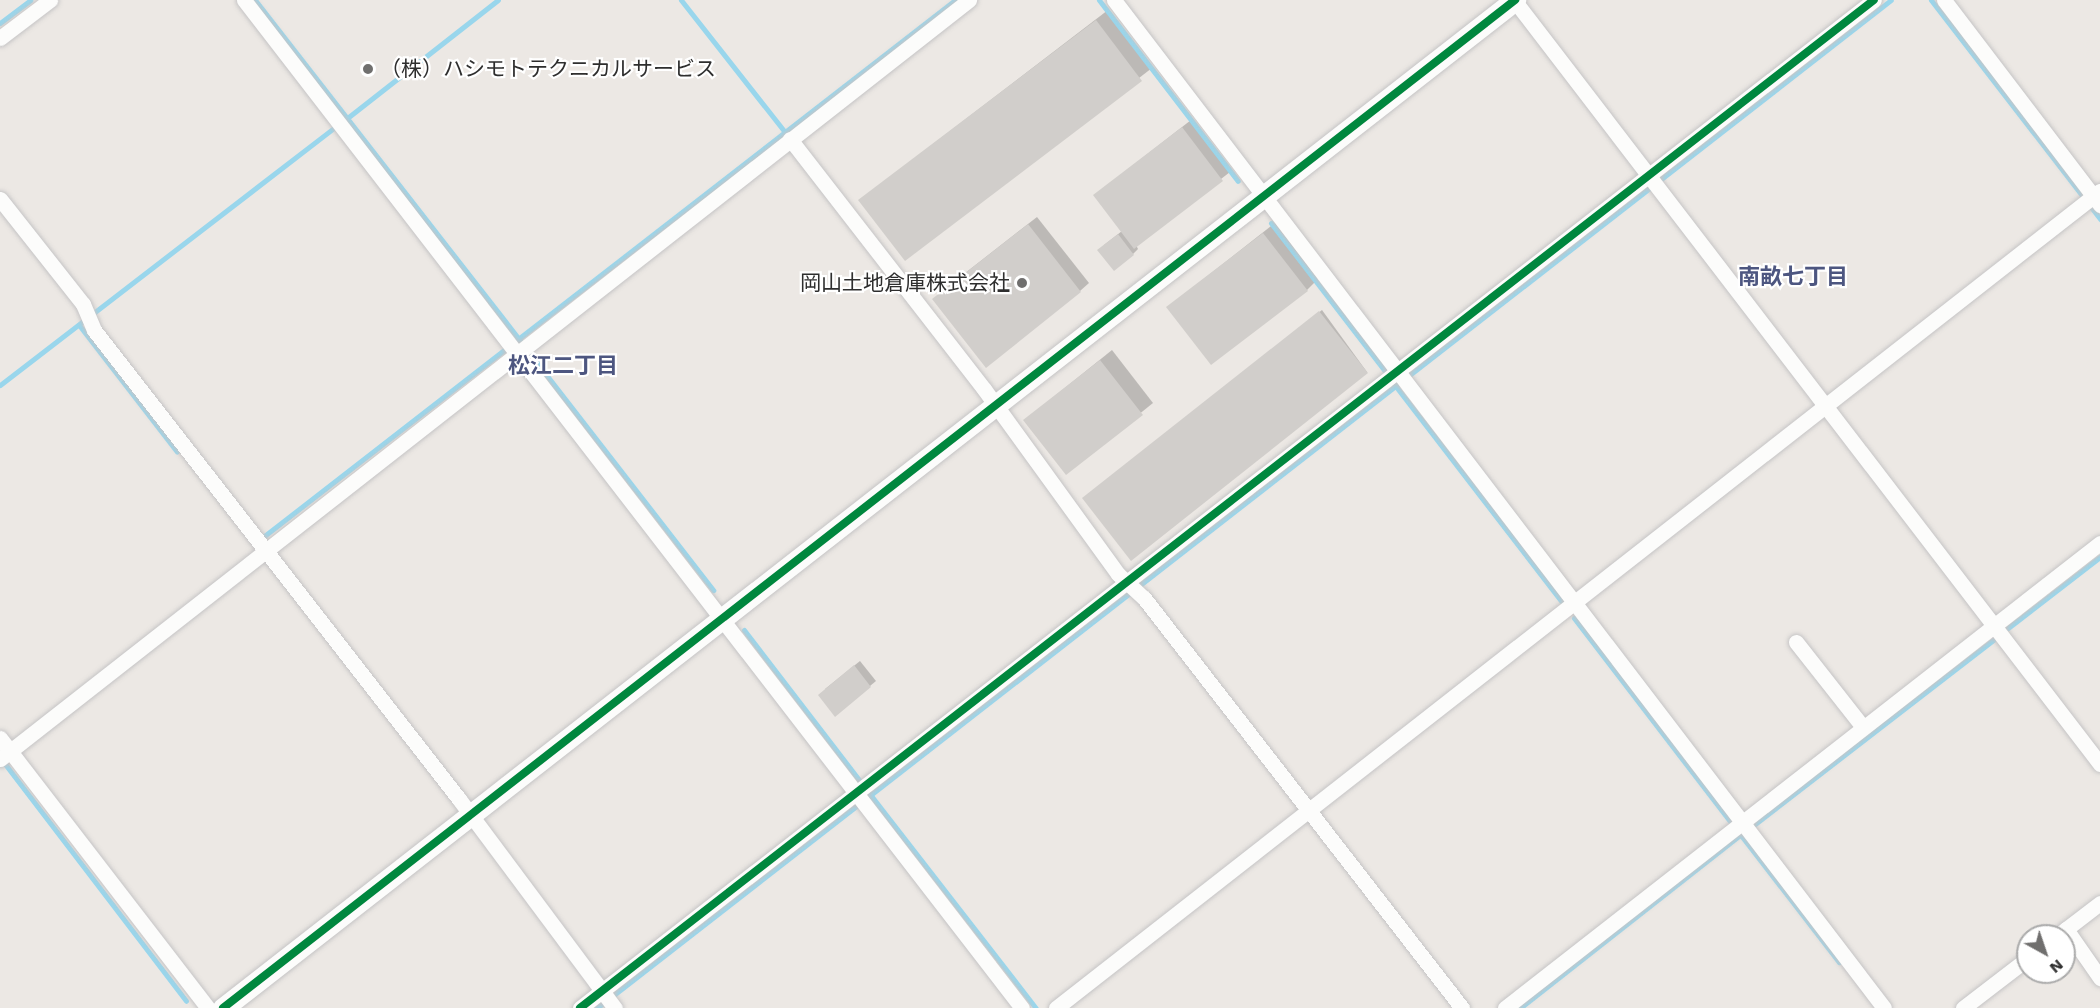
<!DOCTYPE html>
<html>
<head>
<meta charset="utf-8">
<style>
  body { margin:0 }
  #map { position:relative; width:2100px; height:1008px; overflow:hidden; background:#ece8e4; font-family:"Work Sans","Noto Sans JP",sans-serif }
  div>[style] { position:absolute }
  .shadow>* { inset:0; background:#0003 }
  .stream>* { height:5px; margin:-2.5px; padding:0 2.5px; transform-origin:2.5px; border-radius:2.5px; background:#99d6ec }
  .building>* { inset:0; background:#d1cecb }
  .roads { filter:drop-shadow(0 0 2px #c5c4c5) drop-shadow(0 0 2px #c5c4c5) }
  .street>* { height:15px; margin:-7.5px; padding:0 7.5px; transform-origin:7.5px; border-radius:7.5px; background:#fcfcfb }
  .secondary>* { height:21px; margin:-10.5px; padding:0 10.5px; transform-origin:10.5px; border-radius:10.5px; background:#fcfcfb }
  .cycleway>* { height:8px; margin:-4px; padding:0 4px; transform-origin:4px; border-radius:4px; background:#00873e }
  .dots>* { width:16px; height:16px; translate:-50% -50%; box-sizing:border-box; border:3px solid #fff; border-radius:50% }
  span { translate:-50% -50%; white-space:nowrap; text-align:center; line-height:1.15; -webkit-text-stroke:4.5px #fff; paint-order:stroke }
  .poi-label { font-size:21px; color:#2e2e2e }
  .left { translate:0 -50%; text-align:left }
  .right { translate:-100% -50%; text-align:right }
  .neighbourhood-label { font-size:22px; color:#4d5680; font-weight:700 }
  .north { position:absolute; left:2016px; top:924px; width:60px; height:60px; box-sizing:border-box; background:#fff; border:2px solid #ababab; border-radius:50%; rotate:140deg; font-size:16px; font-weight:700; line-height:24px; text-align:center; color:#2e2e2e }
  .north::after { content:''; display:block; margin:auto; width:21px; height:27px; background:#706f6e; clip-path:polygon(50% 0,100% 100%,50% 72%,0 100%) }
</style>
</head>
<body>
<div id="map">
  <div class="shadow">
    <i style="clip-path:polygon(1108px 10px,1152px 68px,905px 259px,860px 200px)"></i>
    <i style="clip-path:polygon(1191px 120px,1230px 172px,1136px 245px,1138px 249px,1133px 254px,1104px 245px,1122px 231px,1095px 195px)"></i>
    <i style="clip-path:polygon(1037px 217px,1089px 283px,1080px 291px,942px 291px)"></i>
    <i style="clip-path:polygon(1275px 223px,1318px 279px,1307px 290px,1168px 307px)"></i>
    <i style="clip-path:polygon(1322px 310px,1367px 372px,1086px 496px)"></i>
    <i style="clip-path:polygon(1112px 350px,1153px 403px,1066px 473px,1025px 420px)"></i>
    <i style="clip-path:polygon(860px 661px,876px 681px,870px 686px,825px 689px)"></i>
  </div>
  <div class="stream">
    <i style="left:255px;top:0;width:433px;rotate:52.1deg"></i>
    <i style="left:681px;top:0;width:168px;rotate:51.8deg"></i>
    <i style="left:1099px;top:0;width:228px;rotate:52.5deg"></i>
    <i style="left:1931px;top:0;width:277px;rotate:52.3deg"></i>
    <i style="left:0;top:23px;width:38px;rotate:-37deg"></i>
    <i style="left:346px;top:119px;width:193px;rotate:-38.1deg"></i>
    <i style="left:1271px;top:223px;width:193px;rotate:52.4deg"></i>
    <i style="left:79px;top:325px;width:160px;rotate:52.3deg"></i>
    <i style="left:527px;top:350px;width:304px;rotate:52.2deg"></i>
    <i style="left:1394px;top:384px;width:274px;rotate:52.4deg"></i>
    <i style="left:0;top:385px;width:421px;rotate:-37.6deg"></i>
    <i style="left:263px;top:537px;width:876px;rotate:-37.81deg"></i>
    <i style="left:1574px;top:618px;width:256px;rotate:52.5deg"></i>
    <i style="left:2008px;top:628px;width:116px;rotate:-37.7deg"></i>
    <i style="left:744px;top:630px;width:195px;rotate:52.5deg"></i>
    <i style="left:5px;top:764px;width:298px;rotate:52.6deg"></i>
    <i style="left:869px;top:793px;width:272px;rotate:52.2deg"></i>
    <i style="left:1755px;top:824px;width:301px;rotate:-37.7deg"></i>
    <i style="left:1740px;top:834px;width:162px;rotate:52.3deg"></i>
    <i style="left:597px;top:1008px;width:1640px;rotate:-37.92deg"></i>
    <i style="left:1520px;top:1008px;width:285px;rotate:-38.2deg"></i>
  </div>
  <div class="building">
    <i style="clip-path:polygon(1096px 20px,1142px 81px,905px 261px,858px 200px)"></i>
    <i style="clip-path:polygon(1182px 127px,1223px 181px,1134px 249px,1093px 195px)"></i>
    <i style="clip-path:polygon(1028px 224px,1081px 292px,986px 368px,932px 299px)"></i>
    <i style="clip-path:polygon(1263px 233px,1308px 291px,1211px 365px,1166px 307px)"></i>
    <i style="clip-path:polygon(1118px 234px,1134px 255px,1114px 271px,1097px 250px)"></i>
    <i style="clip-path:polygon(1319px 311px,1368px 373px,1131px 561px,1082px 498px)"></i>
    <i style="clip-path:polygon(1100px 360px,1143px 415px,1066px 475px,1023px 420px)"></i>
    <i style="clip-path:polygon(854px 665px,871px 687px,835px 717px,818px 695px)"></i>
  </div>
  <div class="roads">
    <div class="street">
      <i style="left:244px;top:0;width:1273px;rotate:52.34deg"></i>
      <i style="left:1114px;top:0;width:1268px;rotate:52.62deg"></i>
      <i style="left:1514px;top:0;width:963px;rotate:52.51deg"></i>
      <i style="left:1944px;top:0;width:258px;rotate:52.7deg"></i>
      <i style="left:0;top:38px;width:63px;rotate:-37.2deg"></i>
      <i style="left:790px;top:139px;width:316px;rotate:52.2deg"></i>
      <i style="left:984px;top:389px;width:228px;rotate:54.1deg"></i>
      <i style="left:1118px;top:574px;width:35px;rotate:43deg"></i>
      <i style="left:1144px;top:598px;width:519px;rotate:52.2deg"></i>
      <i style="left:0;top:199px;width:134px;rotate:51.7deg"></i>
      <i style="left:83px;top:304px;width:28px;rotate:67deg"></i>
      <i style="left:94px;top:330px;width:594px;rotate:52.11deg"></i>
      <i style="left:459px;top:799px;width:261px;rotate:53.3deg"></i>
      <i style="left:1796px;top:642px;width:108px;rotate:51.8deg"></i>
      <i style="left:0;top:738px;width:341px;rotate:52.4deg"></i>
      <i style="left:0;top:759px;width:1231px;rotate:-38.07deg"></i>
      <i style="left:2066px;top:929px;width:60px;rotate:55.2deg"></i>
      <i style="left:2057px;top:936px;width:54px;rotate:-37.5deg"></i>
      <i style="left:580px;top:1008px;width:1640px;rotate:-37.92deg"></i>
      <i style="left:1056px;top:1008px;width:1326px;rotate:-38.05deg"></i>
      <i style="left:1505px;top:1008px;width:755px;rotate:-38.01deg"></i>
      <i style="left:1963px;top:1008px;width:82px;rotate:-37.6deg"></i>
    </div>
    <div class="secondary">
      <i style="left:223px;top:1008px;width:1639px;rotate:-37.96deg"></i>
    </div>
  </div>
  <div class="cycleway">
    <i style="left:223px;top:1008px;width:1639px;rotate:-37.96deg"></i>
    <i style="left:580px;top:1008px;width:1640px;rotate:-37.92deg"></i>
  </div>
  <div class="dots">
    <i style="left:368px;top:69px;background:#706f6e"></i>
    <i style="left:1022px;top:283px;background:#706f6e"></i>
  </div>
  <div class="poi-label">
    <span class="left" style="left:380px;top:69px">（株）ハシモトテクニカルサービス</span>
    <span class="right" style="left:1010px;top:283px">岡山土地倉庫株式会社</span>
  </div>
  <div class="neighbourhood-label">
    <span style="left:1793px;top:277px">南畝七丁目</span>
    <span style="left:563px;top:366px">松江二丁目</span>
  </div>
  <div class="north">N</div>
</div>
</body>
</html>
